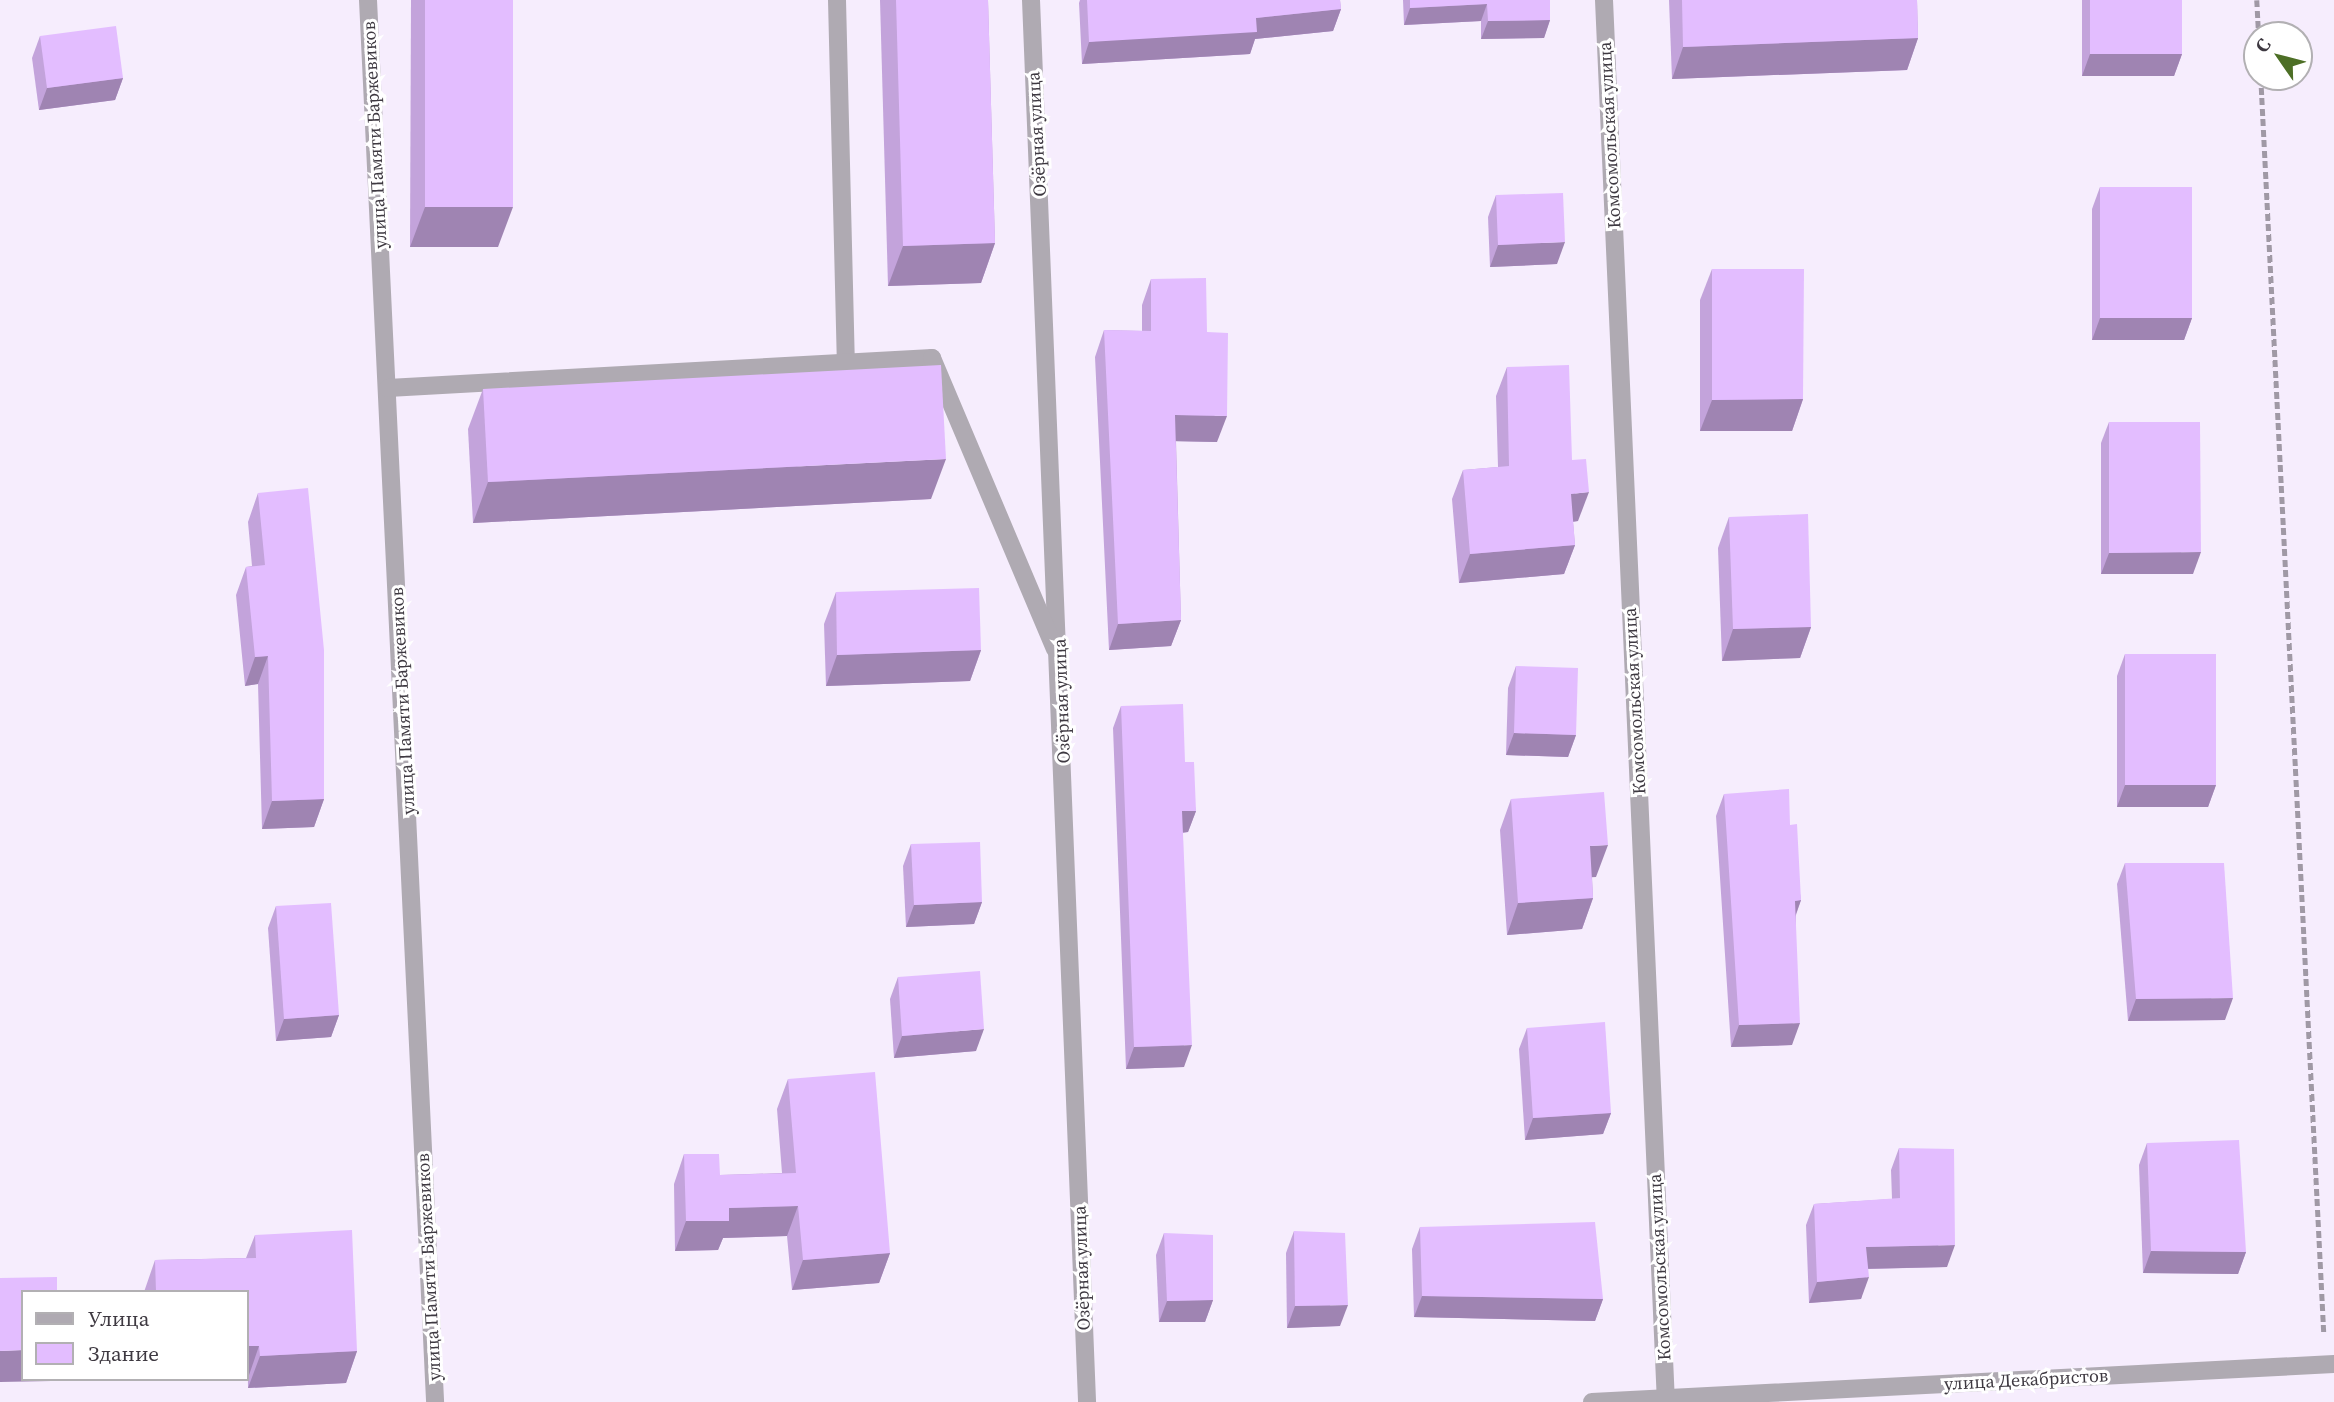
<!DOCTYPE html>
<html>
<head>
<meta charset="utf-8">
<style>
  body { margin:0 }
  #map { position:relative; width:2334px; height:1402px; overflow:hidden; background:#f6edfd; font-family:"Source Serif 4",serif }
  div>[style] { position:absolute }
  .path>* { height:4.5px; margin-top:-2.25px; transform-origin:0; background:repeating-linear-gradient(90deg,#a099a5 0 7px,transparent 0 10.5px) }
  .minor>* { height:18px; margin:-9px; padding:0 9px; transform-origin:9px; border-radius:9px; background:#afaab2 }
  .wall>* { inset:0; background:#c3a3db }
  .shaded-wall>* { inset:0; background:#9f84b2 }
  .building>* { inset:0; background:#e3bdff }
  span { translate:-50% -50%; white-space:nowrap; text-align:center; line-height:1.15; -webkit-text-stroke:6px #fff; paint-order:stroke }
  .street-label { font-size:18px; color:#3e3941 }
  .legend { position:absolute; left:21px; top:1290px; width:228px; height:91px; box-sizing:border-box; background:#fff; border:2px solid #b2b0b3; margin:0; padding:9px 12px; list-style:none; font-size:21px; color:#3e3941 }
  .legend li { display:flex; align-items:center; gap:14px; height:35px }
  .legend b { width:35px; border:2px solid #b2b0b3 }
  .north { position:absolute; left:2243px; top:21px; width:70px; height:70px; box-sizing:border-box; background:#fff; border:2px solid #b2b0b3; border-radius:50%; rotate:305deg; font-size:19px; font-weight:700; line-height:28px; text-align:center; color:#3e3941 }
  .north::after { content:''; display:block; margin:auto; width:24px; height:32px; background:#4d6f26; clip-path:polygon(50% 0,100% 100%,50% 72%,0 100%) }
</style>
</head>
<body>
<div id="map">
  <div class="path">
    <i style="left:2257px;top:0;width:35px;rotate:87deg"></i>
    <i style="left:2261px;top:77px;width:1260px;rotate:87.13deg"></i>
  </div>
  <div class="minor">
    <i style="left:368px;top:0;width:1404px;rotate:87.26deg"></i>
    <i style="left:837px;top:0;width:362px;rotate:88.6deg"></i>
    <i style="left:1031px;top:0;width:1403px;rotate:87.71deg"></i>
    <i style="left:1604px;top:0;width:1403px;rotate:87.47deg"></i>
    <i style="left:388px;top:388px;width:545px;rotate:-3.16deg"></i>
    <i style="left:932px;top:358px;width:316px;rotate:67.1deg"></i>
    <i style="left:1592px;top:1402px;width:743px;rotate:-2.93deg"></i>
  </div>
  <div class="wall">
    <i style="clip-path:polygon(411px 0,513px 0,498px 247px,410px 247px)"></i>
    <i style="clip-path:polygon(880px 0,988px 0,995px 243px,981px 283px,888px 286px)"></i>
    <i style="clip-path:polygon(1080px 0,1340px 0,1341px 9px,1333px 31px,1255px 39px,1250px 54px,1082px 64px,1079px 3px)"></i>
    <i style="clip-path:polygon(1403px 0,1550px 0,1550px 20px,1544px 38px,1481px 39px,1481px 21px,1404px 25px)"></i>
    <i style="clip-path:polygon(1669px 0,1917px 0,1918px 38px,1907px 70px,1672px 79px)"></i>
    <i style="clip-path:polygon(2082px 0,2182px 0,2182px 54px,2174px 76px,2082px 76px)"></i>
    <i style="clip-path:polygon(40px 36px,123px 78px,115px 100px,39px 110px,32px 58px)"></i>
    <i style="clip-path:polygon(2100px 187px,2192px 318px,2184px 340px,2092px 340px,2092px 209px)"></i>
    <i style="clip-path:polygon(1496px 195px,1557px 264px,1490px 267px,1488px 217px)"></i>
    <i style="clip-path:polygon(1712px 269px,1803px 399px,1792px 431px,1700px 431px,1700px 300px)"></i>
    <i style="clip-path:polygon(1151px 279px,1207px 332px,1217px 442px,1176px 441px,1181px 620px,1171px 646px,1109px 650px,1095px 357px,1104px 330px,1142px 331px,1142px 305px)"></i>
    <i style="clip-path:polygon(1507px 367px,1572px 460px,1578px 521px,1573px 522px,1575px 545px,1564px 574px,1459px 583px,1452px 499px,1463px 470px,1498px 467px,1496px 396px)"></i>
    <i style="clip-path:polygon(483px 389px,931px 499px,473px 523px,468px 429px)"></i>
    <i style="clip-path:polygon(2109px 422px,2193px 574px,2101px 574px,2101px 443px)"></i>
    <i style="clip-path:polygon(258px 493px,324px 799px,314px 827px,262px 829px,258px 684px,245px 686px,236px 595px,246px 567px,252px 566px,248px 522px)"></i>
    <i style="clip-path:polygon(1729px 517px,1811px 627px,1800px 658px,1722px 661px,1718px 548px)"></i>
    <i style="clip-path:polygon(836px 592px,981px 650px,970px 681px,826px 686px,824px 624px)"></i>
    <i style="clip-path:polygon(2125px 654px,2216px 785px,2208px 807px,2117px 807px,2117px 676px)"></i>
    <i style="clip-path:polygon(1516px 666px,1576px 735px,1568px 757px,1506px 755px,1508px 688px)"></i>
    <i style="clip-path:polygon(1121px 706px,1185px 762px,1196px 811px,1188px 832px,1183px 833px,1184px 1067px,1126px 1069px,1113px 728px)"></i>
    <i style="clip-path:polygon(1724px 794px,1790px 825px,1801px 900px,1796px 915px,1792px 1045px,1731px 1047px,1716px 816px)"></i>
    <i style="clip-path:polygon(1511px 799px,1596px 877px,1592px 877px,1593px 898px,1582px 929px,1507px 935px,1500px 830px)"></i>
    <i style="clip-path:polygon(911px 844px,982px 902px,974px 924px,906px 927px,903px 866px)"></i>
    <i style="clip-path:polygon(2125px 863px,2225px 1020px,2128px 1021px,2117px 884px)"></i>
    <i style="clip-path:polygon(276px 906px,339px 1015px,331px 1037px,276px 1041px,268px 928px)"></i>
    <i style="clip-path:polygon(898px 977px,976px 1051px,894px 1058px,890px 999px)"></i>
    <i style="clip-path:polygon(1527px 1028px,1611px 1113px,1603px 1134px,1525px 1140px,1519px 1049px)"></i>
    <i style="clip-path:polygon(788px 1079px,890px 1253px,879px 1283px,792px 1290px,787px 1236px,723px 1238px,718px 1250px,675px 1251px,674px 1184px,684px 1154px,720px 1175px,782px 1173px,777px 1109px)"></i>
    <i style="clip-path:polygon(2147px 1143px,2246px 1252px,2238px 1274px,2143px 1273px,2139px 1165px)"></i>
    <i style="clip-path:polygon(1899px 1148px,1947px 1267px,1868px 1269px,1861px 1299px,1809px 1303px,1806px 1225px,1814px 1204px,1892px 1199px,1891px 1170px)"></i>
    <i style="clip-path:polygon(1420px 1227px,1603px 1299px,1595px 1321px,1414px 1317px,1412px 1249px)"></i>
    <i style="clip-path:polygon(1294px 1231px,1340px 1326px,1287px 1328px,1286px 1253px)"></i>
    <i style="clip-path:polygon(1164px 1233px,1213px 1300px,1205px 1322px,1159px 1322px,1156px 1255px)"></i>
    <i style="clip-path:polygon(255px 1235px,357px 1351px,346px 1383px,248px 1388px,247px 1292px,144px 1292px,155px 1260px,246px 1258px)"></i>
  </div>
  <div class="shaded-wall">
    <i style="clip-path:polygon(1487px 4px,1481px 21px,1404px 25px,1410px 8px)"></i>
    <i style="clip-path:polygon(1341px 9px,1333px 31px,1255px 39px,1250px 54px,1082px 64px,1089px 42px,1256px 18px)"></i>
    <i style="clip-path:polygon(1550px 20px,1544px 38px,1481px 39px,1488px 21px)"></i>
    <i style="clip-path:polygon(1918px 38px,1907px 70px,1672px 79px,1683px 47px)"></i>
    <i style="clip-path:polygon(2090px 54px,2182px 54px,2174px 76px,2082px 76px)"></i>
    <i style="clip-path:polygon(123px 78px,115px 100px,39px 110px,47px 88px)"></i>
    <i style="clip-path:polygon(425px 207px,513px 207px,498px 247px,410px 247px)"></i>
    <i style="clip-path:polygon(1565px 242px,1557px 264px,1490px 267px,1498px 245px)"></i>
    <i style="clip-path:polygon(995px 243px,981px 283px,888px 286px,903px 246px)"></i>
    <i style="clip-path:polygon(2100px 318px,2192px 318px,2184px 340px,2092px 340px)"></i>
    <i style="clip-path:polygon(1803px 399px,1792px 431px,1700px 431px,1712px 400px)"></i>
    <i style="clip-path:polygon(1175px 415px,1227px 416px,1217px 442px,1165px 441px)"></i>
    <i style="clip-path:polygon(946px 459px,931px 499px,473px 523px,488px 482px)"></i>
    <i style="clip-path:polygon(1589px 492px,1578px 521px,1560px 523px,1571px 494px)"></i>
    <i style="clip-path:polygon(1575px 545px,1564px 574px,1459px 583px,1470px 554px)"></i>
    <i style="clip-path:polygon(2201px 552px,2193px 574px,2101px 574px,2109px 553px)"></i>
    <i style="clip-path:polygon(1181px 620px,1171px 646px,1109px 650px,1118px 624px)"></i>
    <i style="clip-path:polygon(1811px 627px,1800px 658px,1722px 661px,1733px 629px)"></i>
    <i style="clip-path:polygon(981px 650px,970px 681px,826px 686px,837px 655px)"></i>
    <i style="clip-path:polygon(268px 656px,258px 684px,245px 686px,255px 657px)"></i>
    <i style="clip-path:polygon(1514px 733px,1576px 735px,1568px 757px,1506px 755px)"></i>
    <i style="clip-path:polygon(2125px 785px,2216px 785px,2208px 807px,2117px 807px)"></i>
    <i style="clip-path:polygon(324px 799px,314px 827px,262px 829px,272px 801px)"></i>
    <i style="clip-path:polygon(1182px 811px,1196px 811px,1188px 832px,1174px 833px)"></i>
    <i style="clip-path:polygon(1608px 845px,1596px 877px,1579px 878px,1590px 846px)"></i>
    <i style="clip-path:polygon(1593px 898px,1582px 929px,1507px 935px,1518px 903px)"></i>
    <i style="clip-path:polygon(1801px 900px,1793px 922px,1795px 901px)"></i>
    <i style="clip-path:polygon(982px 902px,974px 924px,906px 927px,914px 905px)"></i>
    <i style="clip-path:polygon(2233px 998px,2225px 1020px,2128px 1021px,2136px 999px)"></i>
    <i style="clip-path:polygon(339px 1015px,331px 1037px,276px 1041px,284px 1019px)"></i>
    <i style="clip-path:polygon(1800px 1023px,1792px 1045px,1731px 1047px,1739px 1025px)"></i>
    <i style="clip-path:polygon(984px 1029px,976px 1051px,894px 1058px,902px 1036px)"></i>
    <i style="clip-path:polygon(1192px 1045px,1184px 1067px,1126px 1069px,1134px 1047px)"></i>
    <i style="clip-path:polygon(1611px 1113px,1603px 1134px,1525px 1140px,1533px 1118px)"></i>
    <i style="clip-path:polygon(798px 1206px,787px 1236px,723px 1238px,718px 1250px,675px 1251px,686px 1221px,729px 1208px)"></i>
    <i style="clip-path:polygon(1955px 1245px,1947px 1267px,1858px 1269px,1866px 1247px)"></i>
    <i style="clip-path:polygon(2151px 1251px,2246px 1252px,2238px 1274px,2143px 1273px)"></i>
    <i style="clip-path:polygon(890px 1253px,879px 1283px,792px 1290px,803px 1260px)"></i>
    <i style="clip-path:polygon(1869px 1277px,1861px 1299px,1809px 1303px,1817px 1282px)"></i>
    <i style="clip-path:polygon(1422px 1296px,1603px 1299px,1595px 1321px,1414px 1317px)"></i>
    <i style="clip-path:polygon(1213px 1300px,1205px 1322px,1159px 1322px,1167px 1301px)"></i>
    <i style="clip-path:polygon(1348px 1305px,1340px 1326px,1287px 1328px,1295px 1306px)"></i>
    <i style="clip-path:polygon(247px 1346px,259px 1346px,248px 1378px,247px 1378px)"></i>
    <i style="clip-path:polygon(23px 1350px,23px 1379px,155px 1379px,0 1382px,0 1351px)"></i>
    <i style="clip-path:polygon(357px 1351px,346px 1383px,248px 1388px,260px 1356px)"></i>
  </div>
  <div class="building">
    <i style="clip-path:polygon(425px 0,513px 0,513px 207px,425px 207px)"></i>
    <i style="clip-path:polygon(896px 0,988px 0,995px 243px,903px 246px)"></i>
    <i style="clip-path:polygon(1087px 0,1340px 0,1341px 9px,1256px 18px,1257px 32px,1089px 42px)"></i>
    <i style="clip-path:polygon(1410px 0,1550px 0,1550px 20px,1488px 21px,1487px 4px,1410px 8px)"></i>
    <i style="clip-path:polygon(1682px 0,1917px 0,1918px 38px,1683px 47px)"></i>
    <i style="clip-path:polygon(2090px 0,2182px 0,2182px 54px,2090px 54px)"></i>
    <i style="clip-path:polygon(116px 26px,123px 78px,47px 88px,40px 36px)"></i>
    <i style="clip-path:polygon(2100px 187px,2192px 187px,2192px 318px,2100px 318px)"></i>
    <i style="clip-path:polygon(1563px 193px,1565px 242px,1498px 245px,1496px 195px)"></i>
    <i style="clip-path:polygon(1712px 269px,1804px 269px,1803px 399px,1712px 400px)"></i>
    <i style="clip-path:polygon(1206px 278px,1207px 332px,1228px 333px,1227px 416px,1175px 415px,1181px 620px,1118px 624px,1104px 330px,1151px 331px,1151px 279px)"></i>
    <i style="clip-path:polygon(941px 365px,946px 459px,488px 482px,483px 389px)"></i>
    <i style="clip-path:polygon(1569px 365px,1572px 460px,1586px 459px,1589px 492px,1571px 494px,1575px 545px,1470px 554px,1463px 470px,1509px 466px,1507px 367px)"></i>
    <i style="clip-path:polygon(2109px 422px,2200px 422px,2201px 552px,2109px 553px)"></i>
    <i style="clip-path:polygon(308px 488px,324px 650px,324px 799px,272px 801px,268px 656px,255px 657px,246px 567px,265px 565px,258px 493px)"></i>
    <i style="clip-path:polygon(1808px 514px,1811px 627px,1733px 629px,1729px 517px)"></i>
    <i style="clip-path:polygon(979px 588px,981px 650px,837px 655px,836px 592px)"></i>
    <i style="clip-path:polygon(2125px 654px,2216px 654px,2216px 785px,2125px 785px)"></i>
    <i style="clip-path:polygon(1516px 666px,1578px 668px,1576px 735px,1514px 733px)"></i>
    <i style="clip-path:polygon(1183px 704px,1185px 762px,1194px 762px,1196px 811px,1182px 811px,1192px 1045px,1134px 1047px,1121px 706px)"></i>
    <i style="clip-path:polygon(1789px 789px,1790px 825px,1797px 824px,1801px 900px,1795px 901px,1800px 1023px,1739px 1025px,1724px 794px)"></i>
    <i style="clip-path:polygon(1604px 792px,1608px 845px,1590px 846px,1593px 898px,1518px 903px,1511px 799px)"></i>
    <i style="clip-path:polygon(980px 842px,982px 902px,914px 905px,911px 844px)"></i>
    <i style="clip-path:polygon(2125px 863px,2224px 863px,2233px 998px,2136px 999px)"></i>
    <i style="clip-path:polygon(331px 903px,339px 1015px,284px 1019px,276px 906px)"></i>
    <i style="clip-path:polygon(980px 971px,984px 1029px,902px 1036px,898px 977px)"></i>
    <i style="clip-path:polygon(1605px 1022px,1611px 1113px,1533px 1118px,1527px 1028px)"></i>
    <i style="clip-path:polygon(875px 1072px,890px 1253px,803px 1260px,798px 1206px,729px 1208px,729px 1221px,686px 1221px,684px 1154px,719px 1154px,720px 1175px,796px 1173px,788px 1079px)"></i>
    <i style="clip-path:polygon(2239px 1140px,2246px 1252px,2151px 1251px,2147px 1143px)"></i>
    <i style="clip-path:polygon(1899px 1148px,1954px 1149px,1955px 1245px,1866px 1247px,1869px 1277px,1817px 1282px,1814px 1204px,1900px 1198px)"></i>
    <i style="clip-path:polygon(1595px 1222px,1603px 1299px,1422px 1296px,1420px 1227px)"></i>
    <i style="clip-path:polygon(352px 1230px,357px 1351px,260px 1356px,259px 1346px,247px 1346px,247px 1292px,156px 1292px,155px 1260px,256px 1258px,255px 1235px)"></i>
    <i style="clip-path:polygon(1294px 1231px,1345px 1233px,1348px 1305px,1295px 1306px)"></i>
    <i style="clip-path:polygon(1164px 1233px,1213px 1235px,1213px 1300px,1167px 1301px)"></i>
    <i style="clip-path:polygon(57px 1277px,57px 1292px,23px 1292px,23px 1350px,0 1351px,0 1278px)"></i>
  </div>
  <div class="street-label">
    <span style="left:1037px;top:134px;rotate:-93deg">Озёрная улица</span>
    <span style="left:375px;top:135px;rotate:-93deg">улица Памяти Баржевиков</span>
    <span style="left:1610px;top:135px;rotate:-93deg">Комсомольская улица</span>
    <span style="left:403px;top:701px;rotate:-93deg">улица Памяти Баржевиков</span>
    <span style="left:1062px;top:701px;rotate:-92deg">Озёрная улица</span>
    <span style="left:1635px;top:701px;rotate:-93deg">Комсомольская улица</span>
    <span style="left:429px;top:1267px;rotate:-93deg">улица Памяти Баржевиков</span>
    <span style="left:1660px;top:1267px;rotate:-93deg">Комсомольская улица</span>
    <span style="left:1082px;top:1268px;rotate:-92deg">Озёрная улица</span>
    <span style="left:2026px;top:1380px;rotate:-3deg">улица Декабристов</span>
  </div>
  <ul class="legend">
  <li><b style="height:9px;background:#afaab2"></b>Улица</li>
  <li><b style="height:19px;background:#e3bdff"></b>Здание</li>
  </ul>
  <div class="north">С</div>
</div>
</body>
</html>
